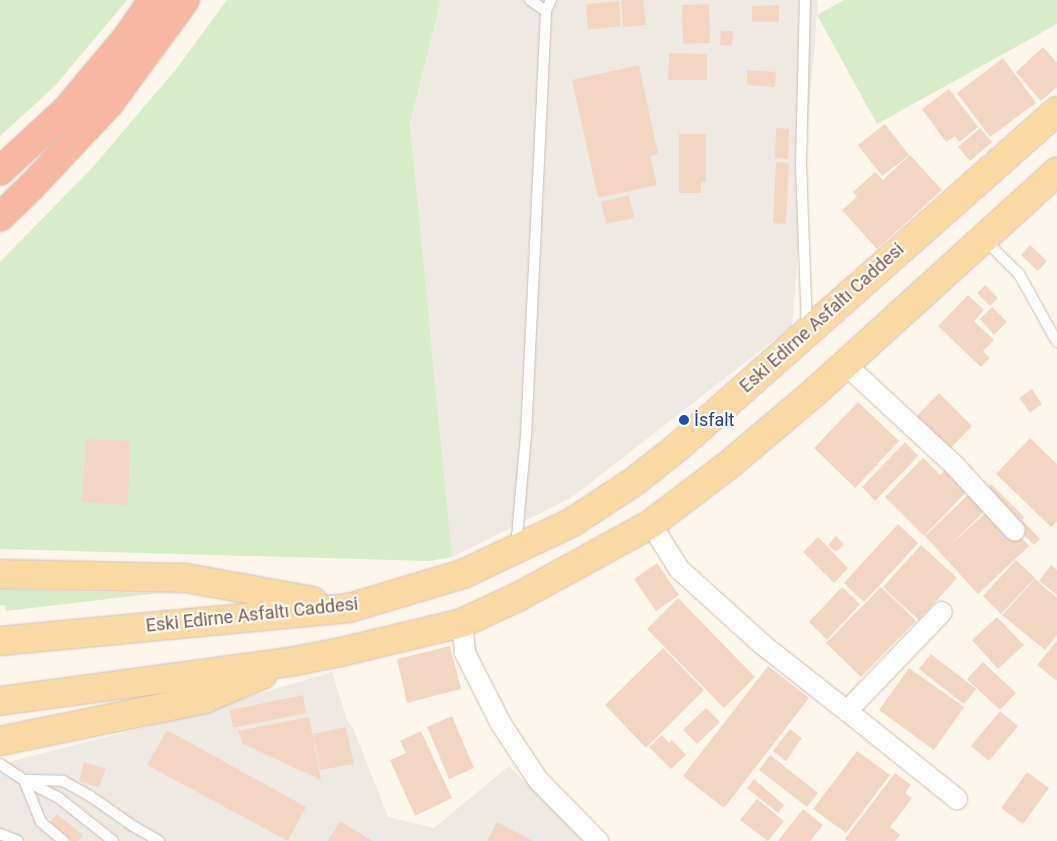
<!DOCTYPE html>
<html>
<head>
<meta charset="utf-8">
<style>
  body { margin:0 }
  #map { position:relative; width:1057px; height:841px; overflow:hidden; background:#fdf6ec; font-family:Roboto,sans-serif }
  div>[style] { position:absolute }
  .industrial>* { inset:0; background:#efe9e4 }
  .green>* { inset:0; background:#d8ecc9 }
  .building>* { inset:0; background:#f3d5c3 }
  .roads { filter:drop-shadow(0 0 1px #d1beb0) drop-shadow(0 0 1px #d1beb0) }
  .lane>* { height:10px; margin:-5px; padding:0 5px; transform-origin:5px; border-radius:5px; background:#fff }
  .street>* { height:20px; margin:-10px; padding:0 10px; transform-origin:10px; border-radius:10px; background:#fff }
  .primary>* { height:28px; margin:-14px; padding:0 14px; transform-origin:14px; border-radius:14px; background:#fbd9a5 }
  .highway>* { height:28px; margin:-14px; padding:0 14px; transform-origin:14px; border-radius:14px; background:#f7b7a3 }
  .dots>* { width:14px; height:14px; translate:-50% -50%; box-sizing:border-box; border:2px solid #fffaf3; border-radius:50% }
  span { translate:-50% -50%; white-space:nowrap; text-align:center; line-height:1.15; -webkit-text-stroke:4.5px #fffaf3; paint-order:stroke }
  .street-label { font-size:18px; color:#7a5c4d }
  .transit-label { font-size:18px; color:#164399 }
  .left { translate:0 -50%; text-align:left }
</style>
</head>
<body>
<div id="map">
  <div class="industrial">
    <i style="clip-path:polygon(441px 0,818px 0,792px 326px,571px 498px,452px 557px,410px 123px)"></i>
    <i style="clip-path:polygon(332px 672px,347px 720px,354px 730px,388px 817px,434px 828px,509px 766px,586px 841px,0 841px,0 764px,154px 725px)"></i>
  </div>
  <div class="green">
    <i style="clip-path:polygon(0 0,127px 0,55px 86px,0 136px)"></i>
    <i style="clip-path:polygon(227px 0,441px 0,410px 123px,452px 557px,429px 561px,0 549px,0 262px,92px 168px,177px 68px)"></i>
    <i style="clip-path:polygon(844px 0,1057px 0,1057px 24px,877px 124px,817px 15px)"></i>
    <i style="clip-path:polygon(0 589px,93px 592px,159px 593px,6px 611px,5px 605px,0 605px)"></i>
  </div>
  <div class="building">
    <i style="clip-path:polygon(621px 0,643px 0,646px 25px,623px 27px)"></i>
    <i style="clip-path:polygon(619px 1px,621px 26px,588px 30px,586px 4px)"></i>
    <i style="clip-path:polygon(709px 4px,710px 43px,683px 44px,682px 5px)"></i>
    <i style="clip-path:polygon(779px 5px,779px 22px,752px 22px,752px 6px)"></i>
    <i style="clip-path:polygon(721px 31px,733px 31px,732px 46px,720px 45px)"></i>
    <i style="clip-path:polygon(1043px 47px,1057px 63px,1057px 87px,1041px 101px,1016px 72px)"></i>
    <i style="clip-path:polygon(669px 53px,707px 54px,707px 80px,668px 80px)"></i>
    <i style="clip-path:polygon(1003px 58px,1036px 103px,990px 137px,957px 93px)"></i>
    <i style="clip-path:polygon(639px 65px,658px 154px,650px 156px,657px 185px,598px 198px,572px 80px)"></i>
    <i style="clip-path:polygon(747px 70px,776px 72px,775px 87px,747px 85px)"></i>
    <i style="clip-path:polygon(949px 89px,978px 127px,959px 142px,955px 136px,946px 142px,922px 109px)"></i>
    <i style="clip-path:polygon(885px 124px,909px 155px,882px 176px,858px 145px)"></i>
    <i style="clip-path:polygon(776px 128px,789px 129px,788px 159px,775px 158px)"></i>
    <i style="clip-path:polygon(980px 128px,992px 142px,970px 161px,958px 147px)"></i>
    <i style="clip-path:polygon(679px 134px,706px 134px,706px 182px,701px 182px,701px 193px,679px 193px)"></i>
    <i style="clip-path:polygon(910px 155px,942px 190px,877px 249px,842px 210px,857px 197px,853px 192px,875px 172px,883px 180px)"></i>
    <i style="clip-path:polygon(776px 162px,789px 163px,786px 224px,773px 223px)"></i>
    <i style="clip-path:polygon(629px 195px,634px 218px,606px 224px,601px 202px)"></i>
    <i style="clip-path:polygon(1030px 245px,1047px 261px,1038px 271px,1021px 255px)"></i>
    <i style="clip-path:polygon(985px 285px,998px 298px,990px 306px,977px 293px)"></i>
    <i style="clip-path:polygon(968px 295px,984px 310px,974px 321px,994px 340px,983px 351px,990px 358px,981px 367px,938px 326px)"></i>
    <i style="clip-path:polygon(992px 307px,1007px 322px,994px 335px,980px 319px)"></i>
    <i style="clip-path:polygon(1032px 389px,1042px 404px,1030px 413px,1019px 398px)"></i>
    <i style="clip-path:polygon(939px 393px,972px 426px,945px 454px,913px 420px)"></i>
    <i style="clip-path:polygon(858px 402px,899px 441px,855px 488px,814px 448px)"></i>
    <i style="clip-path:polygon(1030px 438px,1057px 464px,1057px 521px,1051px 527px,996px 474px)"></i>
    <i style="clip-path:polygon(86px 439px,130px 441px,128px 505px,82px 502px)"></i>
    <i style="clip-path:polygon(905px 442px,918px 456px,875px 501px,862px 487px)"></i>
    <i style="clip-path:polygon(923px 458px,940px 475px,948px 466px,971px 487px,924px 536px,885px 497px)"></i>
    <i style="clip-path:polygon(978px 477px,988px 487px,991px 484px,1025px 518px,1022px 520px,1040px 539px,1034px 545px,972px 483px)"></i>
    <i style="clip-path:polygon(973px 490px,989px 507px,947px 548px,992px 507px,1029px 546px,978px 594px,925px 536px)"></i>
    <i style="clip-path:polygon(898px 524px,918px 543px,864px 602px,844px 583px)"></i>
    <i style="clip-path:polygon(836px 536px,844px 544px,836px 552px,828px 545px)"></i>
    <i style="clip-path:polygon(818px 537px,848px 568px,834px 583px,803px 552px)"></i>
    <i style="clip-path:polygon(921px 545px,957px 578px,919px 620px,883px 587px)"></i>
    <i style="clip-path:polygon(1016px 560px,1035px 578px,1001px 614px,983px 596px)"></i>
    <i style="clip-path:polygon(657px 563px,679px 595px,656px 611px,634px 579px)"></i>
    <i style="clip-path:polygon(1051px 565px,1057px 570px,1057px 595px,1039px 581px)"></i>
    <i style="clip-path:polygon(1035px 579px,1057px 598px,1057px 635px,1045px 650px,1002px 615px)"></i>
    <i style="clip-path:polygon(842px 587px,860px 604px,827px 640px,809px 622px)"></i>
    <i style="clip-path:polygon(881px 587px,916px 621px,861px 677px,826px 643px)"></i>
    <i style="clip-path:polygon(678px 598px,755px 677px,724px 708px,647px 629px)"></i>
    <i style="clip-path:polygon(997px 617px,1024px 645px,998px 669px,972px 640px)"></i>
    <i style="clip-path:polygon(1057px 641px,1057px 681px,1037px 665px)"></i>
    <i style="clip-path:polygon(450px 646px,461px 689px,407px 703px,397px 659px)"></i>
    <i style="clip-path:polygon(663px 648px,704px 690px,646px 748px,605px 705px)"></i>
    <i style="clip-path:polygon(931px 654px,976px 689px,964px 704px,919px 669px)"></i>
    <i style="clip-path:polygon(983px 662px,1016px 693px,1000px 710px,967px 679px)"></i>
    <i style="clip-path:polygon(768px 666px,809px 698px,724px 808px,683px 776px)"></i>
    <i style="clip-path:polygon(909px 668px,964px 707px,934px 750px,879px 710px)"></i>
    <i style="clip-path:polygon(303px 695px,306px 713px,233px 728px,230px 710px)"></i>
    <i style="clip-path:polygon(706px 708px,720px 722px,697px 744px,683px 730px)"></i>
    <i style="clip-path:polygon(1000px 711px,1018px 726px,989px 761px,971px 746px)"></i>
    <i style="clip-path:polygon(452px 716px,474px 768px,449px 779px,427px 727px)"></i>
    <i style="clip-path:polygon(309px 717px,321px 780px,243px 744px,238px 731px)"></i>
    <i style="clip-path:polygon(346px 727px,354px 764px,320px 770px,313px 734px)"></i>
    <i style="clip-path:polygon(790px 729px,802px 738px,786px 761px,773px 751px)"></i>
    <i style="clip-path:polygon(167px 730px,306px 807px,288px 841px,147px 765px)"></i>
    <i style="clip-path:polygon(421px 731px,452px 798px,415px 816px,390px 760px,406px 753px,400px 741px)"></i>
    <i style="clip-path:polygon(662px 735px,669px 743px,672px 740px,686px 755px,671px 769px,649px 747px)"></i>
    <i style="clip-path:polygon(857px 751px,890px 775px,846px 833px,813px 809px)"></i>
    <i style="clip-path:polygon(770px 755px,818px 793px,807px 807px,759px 770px)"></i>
    <i style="clip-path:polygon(84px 762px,106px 769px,99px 787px,79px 781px)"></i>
    <i style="clip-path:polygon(1027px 772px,1049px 788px,1023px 824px,1001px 808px)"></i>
    <i style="clip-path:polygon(895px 773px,911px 785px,905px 793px,912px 798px,890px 827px,900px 835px,895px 841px,848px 841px,845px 839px)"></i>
    <i style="clip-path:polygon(754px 779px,784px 805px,778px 813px,747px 788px)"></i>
    <i style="clip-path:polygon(757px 799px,784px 821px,768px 841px,740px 820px)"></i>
    <i style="clip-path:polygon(803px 809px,823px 825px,810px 841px,778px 841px)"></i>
    <i style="clip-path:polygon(57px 814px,83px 835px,78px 841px,72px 841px,50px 823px)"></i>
    <i style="clip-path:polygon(340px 821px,373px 841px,328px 841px)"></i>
    <i style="clip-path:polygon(497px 822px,533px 841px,487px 841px)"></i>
  </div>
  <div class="roads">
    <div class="lane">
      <i style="left:530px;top:0;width:19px;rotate:35deg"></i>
      <i style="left:805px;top:0;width:165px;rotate:91.4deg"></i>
      <i style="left:801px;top:165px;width:161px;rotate:87.9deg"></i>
      <i style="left:985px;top:240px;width:48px;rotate:45deg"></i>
      <i style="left:1019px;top:274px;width:78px;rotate:60.8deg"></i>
      <i style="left:516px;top:547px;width:111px;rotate:-84.9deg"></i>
      <i style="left:526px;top:436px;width:425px;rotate:-87.3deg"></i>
      <i style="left:546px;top:11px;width:12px;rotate:-66deg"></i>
      <i style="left:0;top:764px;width:29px;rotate:34deg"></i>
      <i style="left:24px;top:780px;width:39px;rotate:27deg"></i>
      <i style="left:59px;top:798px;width:69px;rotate:38.5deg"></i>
      <i style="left:24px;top:780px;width:39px;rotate:1deg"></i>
      <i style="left:63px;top:781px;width:31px;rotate:29deg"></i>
      <i style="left:90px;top:796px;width:52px;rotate:34.9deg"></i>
      <i style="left:133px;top:826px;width:30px;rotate:30deg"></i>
      <i style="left:24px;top:780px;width:45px;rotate:68deg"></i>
      <i style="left:41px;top:822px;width:30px;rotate:40deg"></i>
      <i style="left:0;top:834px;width:19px;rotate:21deg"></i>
    </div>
    <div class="street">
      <i style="left:845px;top:364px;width:150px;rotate:42.8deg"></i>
      <i style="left:955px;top:466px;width:88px;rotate:47.3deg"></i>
      <i style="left:651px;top:524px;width:53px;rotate:58.1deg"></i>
      <i style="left:679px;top:569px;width:113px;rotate:42.1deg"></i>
      <i style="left:763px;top:645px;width:107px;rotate:38.2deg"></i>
      <i style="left:847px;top:711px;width:137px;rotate:-46.2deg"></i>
      <i style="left:462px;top:623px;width:30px;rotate:84deg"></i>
      <i style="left:465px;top:653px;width:80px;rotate:63.1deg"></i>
      <i style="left:501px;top:724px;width:67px;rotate:56.5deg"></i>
      <i style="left:538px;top:780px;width:86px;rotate:45.5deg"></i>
      <i style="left:847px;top:711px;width:141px;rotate:38.7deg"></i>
    </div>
    <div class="primary">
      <i style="left:0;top:574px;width:186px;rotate:1.2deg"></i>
      <i style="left:186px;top:578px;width:129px;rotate:10.3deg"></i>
      <i style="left:0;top:641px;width:351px;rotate:-5.4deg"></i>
      <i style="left:349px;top:608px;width:119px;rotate:-16.6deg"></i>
      <i style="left:463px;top:574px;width:119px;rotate:-25.3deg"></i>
      <i style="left:571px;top:523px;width:77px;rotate:-33.3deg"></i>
      <i style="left:635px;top:481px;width:56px;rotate:-38.5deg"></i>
      <i style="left:679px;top:446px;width:505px;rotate:-41.55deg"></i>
      <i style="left:0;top:701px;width:298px;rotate:-7.7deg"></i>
      <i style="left:295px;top:661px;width:47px;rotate:-11.1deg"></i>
      <i style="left:341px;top:652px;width:124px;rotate:-13.5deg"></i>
      <i style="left:462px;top:623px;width:64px;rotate:-25deg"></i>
      <i style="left:520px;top:596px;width:149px;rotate:-28.8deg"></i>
      <i style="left:651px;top:524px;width:101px;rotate:-37.3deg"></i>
      <i style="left:731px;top:463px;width:111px;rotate:-40.3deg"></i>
      <i style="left:816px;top:391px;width:326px;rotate:-42.3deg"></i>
      <i style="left:0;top:741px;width:208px;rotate:-11.6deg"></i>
      <i style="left:204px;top:699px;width:63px;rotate:-22.5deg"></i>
    </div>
    <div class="highway">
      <i style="left:0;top:171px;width:91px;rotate:-42.8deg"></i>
      <i style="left:67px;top:109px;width:90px;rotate:-50deg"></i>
      <i style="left:125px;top:40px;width:49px;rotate:-55deg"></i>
      <i style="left:0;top:217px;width:43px;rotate:-44.1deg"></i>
      <i style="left:31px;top:187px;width:114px;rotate:-46.8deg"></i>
      <i style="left:109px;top:104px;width:129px;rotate:-53.8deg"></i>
    </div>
  </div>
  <div class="dots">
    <i style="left:684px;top:420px;background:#1a4fb4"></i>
  </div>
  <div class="street-label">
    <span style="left:822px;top:318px;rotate:-42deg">Eski Edirne Asfaltı Caddesi</span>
    <span style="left:252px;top:615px;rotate:-6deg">Eski Edirne Asfaltı Caddesi</span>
  </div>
  <div class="transit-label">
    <span class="left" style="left:694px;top:420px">İsfalt</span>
  </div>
</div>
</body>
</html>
